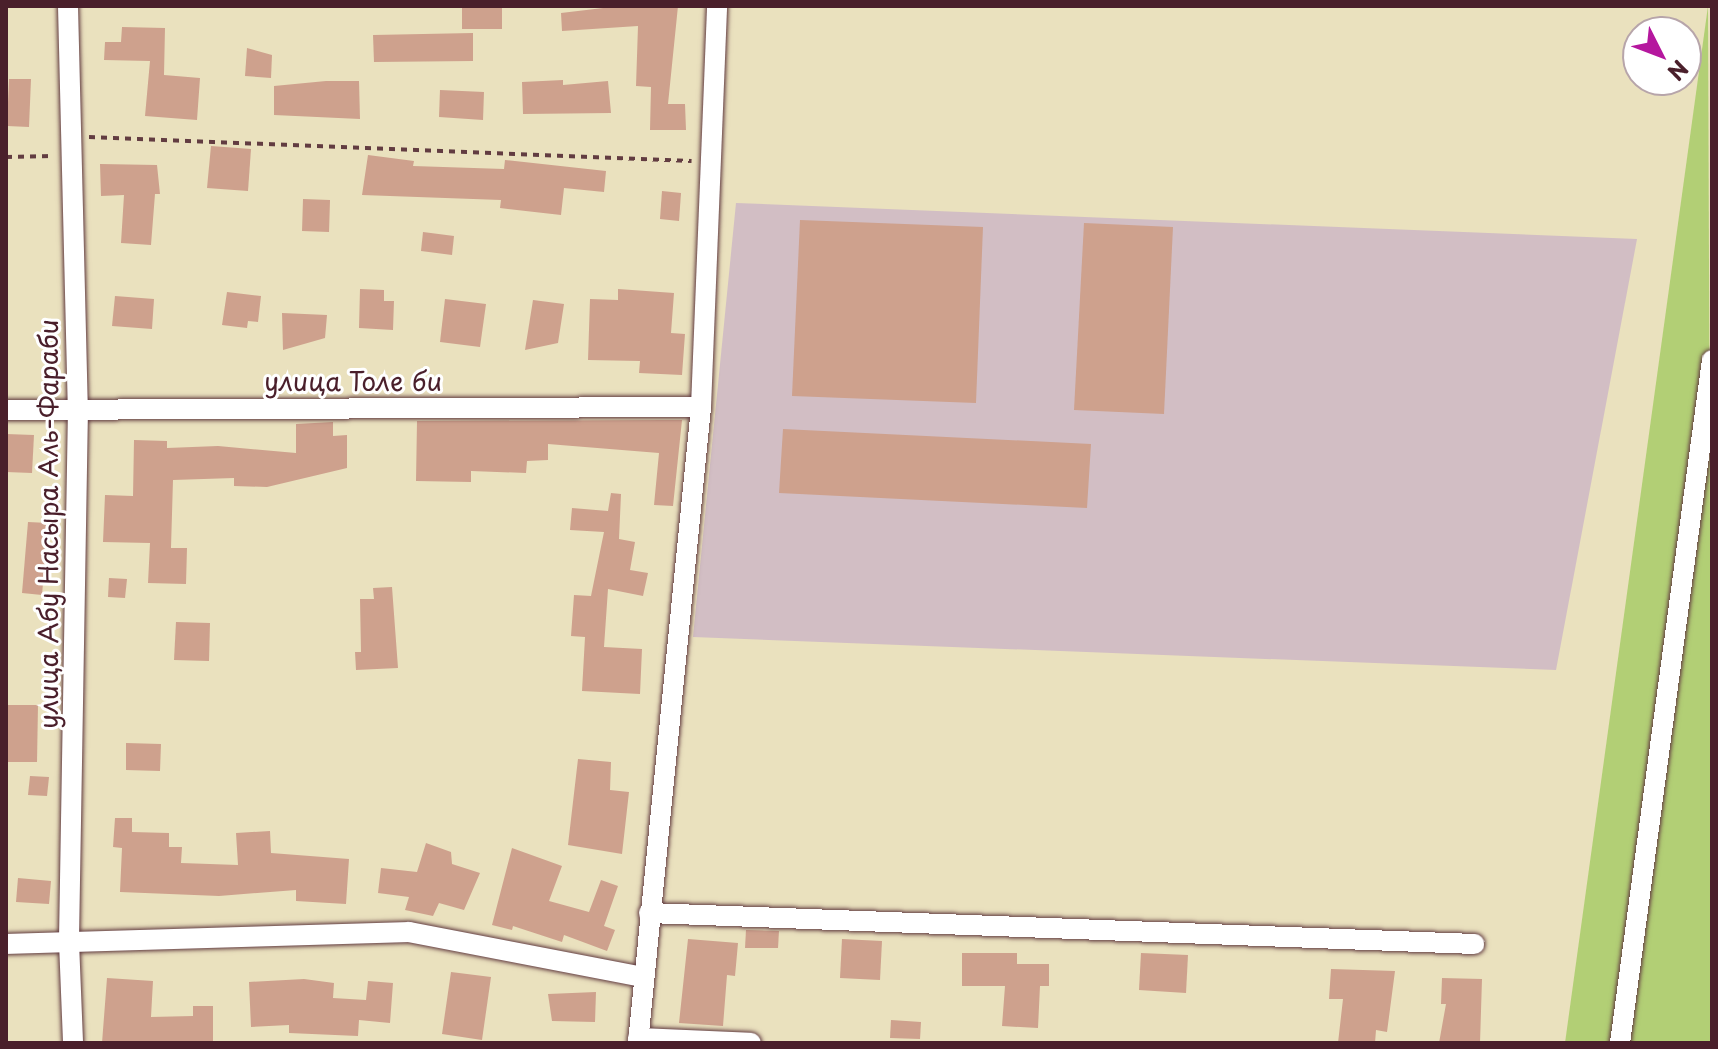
<!DOCTYPE html>
<html>
<head>
<meta charset="utf-8">
<style>
  body { margin:0 }
  #map { position:relative; width:1718px; height:1049px; overflow:hidden; background:#eae1be; font-family:"Playpen Sans",sans-serif }
  div>[style] { position:absolute }
  .industrial>* { inset:0; background:#d2bec4 }
  .green>* { inset:0; background:#b2cf75 }
  .building>* { inset:0; background:#cea18d }
  .path>* { height:4px; margin-top:-2px; transform-origin:0; background:repeating-linear-gradient(90deg,#623c41 0 6px,transparent 0 12px) }
  .roads { filter:drop-shadow(0 0 2px #623c41) drop-shadow(0 0 2px #623c41) }
  .minor>* { height:20px; margin:-10px; padding:0 10px; transform-origin:10px; border-radius:10px; background:#fff }
  span { translate:-50% -50%; white-space:nowrap; text-align:center; line-height:1.15; -webkit-text-stroke:6px #fff; paint-order:stroke }
  .street-label { font-size:26px; color:#4a1f2b }
  .frame { position:absolute; inset:0; border:8px solid #4a1f2b; pointer-events:none }
  .north { position:absolute; left:1622px; top:16px; width:80px; height:80px; box-sizing:border-box; background:#fff; border:2px solid #b7a5aa; border-radius:50%; rotate:132deg; font-size:22px; font-weight:700; line-height:32px; text-align:center; color:#4a1f2b }
  .north::after { content:''; display:block; margin:auto; width:28px; height:36px; background:#b5179e; clip-path:polygon(50% 0,100% 100%,50% 72%,0 100%) }
</style>
</head>
<body>
<div id="map">
  <div class="industrial">
    <i style="clip-path:polygon(736px 203px,1637px 239px,1556px 670px,693px 637px)"></i>
  </div>
  <div class="green">
    <i style="clip-path:polygon(1708px 6px,1712px 1043px,1565px 1043px)"></i>
  </div>
  <div class="building">
    <i style="clip-path:polygon(462px 6px,502px 6px,502px 29px,462px 29px)"></i>
    <i style="clip-path:polygon(620px 6px,678px 6px,668px 104px,685px 104px,686px 130px,650px 130px,651px 87px,636px 86px,638px 26px,562px 31px,561px 13px)"></i>
    <i style="clip-path:polygon(122px 27px,165px 28px,164px 75px,200px 78px,197px 120px,145px 116px,150px 61px,104px 60px,105px 42px,121px 42px)"></i>
    <i style="clip-path:polygon(473px 33px,473px 61px,374px 62px,373px 35px)"></i>
    <i style="clip-path:polygon(247px 48px,272px 55px,271px 78px,245px 76px)"></i>
    <i style="clip-path:polygon(9px 79px,31px 79px,29px 127px,7px 126px)"></i>
    <i style="clip-path:polygon(563px 80px,563px 85px,608px 81px,611px 113px,523px 114px,522px 82px)"></i>
    <i style="clip-path:polygon(326px 81px,359px 81px,360px 119px,274px 115px,274px 86px)"></i>
    <i style="clip-path:polygon(440px 90px,484px 92px,483px 120px,439px 117px)"></i>
    <i style="clip-path:polygon(211px 146px,251px 149px,248px 191px,207px 188px)"></i>
    <i style="clip-path:polygon(368px 155px,414px 161px,413px 166px,504px 169px,505px 160px,606px 171px,604px 192px,564px 188px,561px 215px,500px 208px,501px 200px,362px 195px)"></i>
    <i style="clip-path:polygon(100px 164px,157px 165px,160px 194px,155px 194px,151px 245px,121px 243px,124px 195px,101px 196px)"></i>
    <i style="clip-path:polygon(662px 191px,681px 193px,679px 221px,660px 219px)"></i>
    <i style="clip-path:polygon(303px 199px,330px 200px,329px 232px,302px 231px)"></i>
    <i style="clip-path:polygon(800px 220px,983px 227px,976px 403px,792px 396px)"></i>
    <i style="clip-path:polygon(1084px 223px,1173px 227px,1164px 414px,1074px 410px)"></i>
    <i style="clip-path:polygon(423px 232px,454px 236px,452px 255px,421px 251px)"></i>
    <i style="clip-path:polygon(360px 289px,384px 290px,384px 301px,394px 301px,393px 330px,359px 328px)"></i>
    <i style="clip-path:polygon(618px 289px,674px 293px,671px 333px,685px 334px,682px 375px,639px 373px,640px 361px,588px 360px,590px 299px,618px 300px)"></i>
    <i style="clip-path:polygon(227px 292px,261px 296px,258px 322px,248px 321px,247px 328px,222px 325px)"></i>
    <i style="clip-path:polygon(115px 296px,154px 299px,152px 329px,112px 326px)"></i>
    <i style="clip-path:polygon(445px 299px,486px 304px,480px 347px,440px 342px)"></i>
    <i style="clip-path:polygon(533px 300px,564px 304px,558px 343px,525px 350px)"></i>
    <i style="clip-path:polygon(282px 313px,327px 315px,325px 338px,283px 350px)"></i>
    <i style="clip-path:polygon(663px 420px,682px 420px,673px 506px,654px 505px,659px 453px,548px 444px,548px 460px,527px 461px,526px 473px,471px 471px,471px 482px,416px 481px,417px 421px)"></i>
    <i style="clip-path:polygon(333px 422px,333px 436px,347px 435px,347px 468px,267px 487px,234px 486px,234px 478px,173px 480px,171px 548px,187px 548px,186px 584px,148px 583px,150px 543px,103px 542px,105px 495px,133px 496px,134px 440px,167px 441px,167px 448px,218px 446px,296px 453px,296px 424px)"></i>
    <i style="clip-path:polygon(783px 429px,1091px 444px,1087px 508px,779px 493px)"></i>
    <i style="clip-path:polygon(6px 434px,34px 435px,32px 473px,6px 472px)"></i>
    <i style="clip-path:polygon(611px 493px,621px 494px,619px 539px,635px 542px,630px 570px,648px 573px,643px 596px,608px 589px,604px 647px,642px 649px,640px 694px,582px 691px,585px 637px,571px 636px,574px 595px,591px 596px,604px 532px,570px 530px,572px 508px,608px 511px)"></i>
    <i style="clip-path:polygon(28px 522px,48px 523px,42px 595px,22px 593px)"></i>
    <i style="clip-path:polygon(109px 578px,127px 579px,125px 598px,108px 597px)"></i>
    <i style="clip-path:polygon(392px 587px,398px 668px,356px 670px,355px 652px,361px 652px,360px 599px,374px 599px,373px 588px)"></i>
    <i style="clip-path:polygon(176px 622px,210px 623px,209px 661px,174px 660px)"></i>
    <i style="clip-path:polygon(6px 705px,38px 705px,37px 762px,6px 762px)"></i>
    <i style="clip-path:polygon(126px 743px,161px 744px,160px 771px,126px 770px)"></i>
    <i style="clip-path:polygon(578px 759px,611px 762px,610px 790px,629px 792px,622px 854px,568px 845px)"></i>
    <i style="clip-path:polygon(30px 776px,49px 777px,47px 796px,28px 795px)"></i>
    <i style="clip-path:polygon(115px 818px,132px 818px,132px 832px,169px 833px,169px 847px,182px 847px,181px 863px,238px 865px,236px 833px,270px 831px,271px 853px,349px 859px,346px 904px,296px 901px,296px 890px,219px 896px,120px 892px,122px 848px,113px 847px)"></i>
    <i style="clip-path:polygon(426px 843px,451px 852px,452px 864px,480px 873px,464px 910px,439px 903px,433px 916px,405px 910px,409px 897px,378px 893px,381px 868px,417px 872px)"></i>
    <i style="clip-path:polygon(512px 848px,562px 866px,549px 901px,589px 912px,601px 880px,618px 886px,604px 926px,615px 930px,607px 951px,564px 935px,562px 942px,513px 926px,512px 930px,492px 925px)"></i>
    <i style="clip-path:polygon(18px 878px,51px 881px,49px 904px,16px 902px)"></i>
    <i style="clip-path:polygon(746px 930px,779px 931px,778px 948px,745px 948px)"></i>
    <i style="clip-path:polygon(688px 939px,738px 943px,735px 976px,727px 975px,723px 1026px,679px 1023px)"></i>
    <i style="clip-path:polygon(842px 939px,882px 941px,880px 980px,840px 978px)"></i>
    <i style="clip-path:polygon(962px 953px,1017px 953px,1017px 964px,1049px 964px,1049px 986px,1040px 986px,1038px 1028px,1002px 1026px,1005px 986px,962px 986px)"></i>
    <i style="clip-path:polygon(1141px 953px,1188px 955px,1186px 993px,1139px 990px)"></i>
    <i style="clip-path:polygon(1331px 969px,1395px 971px,1387px 1032px,1376px 1030px,1375px 1043px,1338px 1043px,1343px 999px,1329px 999px)"></i>
    <i style="clip-path:polygon(451px 972px,491px 977px,482px 1040px,442px 1034px)"></i>
    <i style="clip-path:polygon(107px 978px,153px 981px,151px 1017px,193px 1016px,193px 1006px,213px 1006px,213px 1043px,102px 1043px)"></i>
    <i style="clip-path:polygon(1442px 978px,1482px 979px,1480px 1043px,1439px 1043px,1446px 1004px,1441px 1004px)"></i>
    <i style="clip-path:polygon(304px 979px,334px 983px,333px 998px,366px 1000px,368px 981px,393px 983px,390px 1023px,359px 1020px,358px 1036px,289px 1033px,289px 1025px,251px 1027px,249px 982px)"></i>
    <i style="clip-path:polygon(596px 992px,595px 1022px,552px 1021px,548px 994px)"></i>
    <i style="clip-path:polygon(891px 1020px,921px 1022px,920px 1039px,890px 1038px)"></i>
  </div>
  <div class="path">
    <i style="left:89px;top:137px;width:603px;rotate:2.28deg"></i>
    <i style="left:6px;top:157px;width:47px;rotate:-1.2deg"></i>
  </div>
  <div class="roads">
    <div class="minor">
      <i style="left:68px;top:6px;width:402px;rotate:88.6deg"></i>
      <i style="left:78px;top:408px;width:534px;rotate:90.97deg"></i>
      <i style="left:69px;top:942px;width:101px;rotate:87.7deg"></i>
      <i style="left:6px;top:410px;width:695px;rotate:-0.25deg"></i>
      <i style="left:649px;top:913px;width:826px;rotate:2.15deg"></i>
      <i style="left:6px;top:944px;width:403px;rotate:-1.7deg"></i>
      <i style="left:409px;top:932px;width:238px;rotate:10.9deg"></i>
      <i style="left:638px;top:1038px;width:113px;rotate:2.5deg"></i>
      <i style="left:638px;top:1043px;width:639px;rotate:-84.34deg"></i>
      <i style="left:701px;top:407px;width:401px;rotate:-87.7deg"></i>
      <i style="left:1620px;top:1043px;width:689px;rotate:-82.33deg"></i>
    </div>
  </div>
  <div class="street-label">
    <span style="left:353px;top:381px">улица Толе би</span>
    <span style="left:48px;top:524px;rotate:-90deg">улица Абу Насыра Аль-Фараби</span>
  </div>
  <div class="frame"></div>
  <div class="north">N</div>
</div>
</body>
</html>
